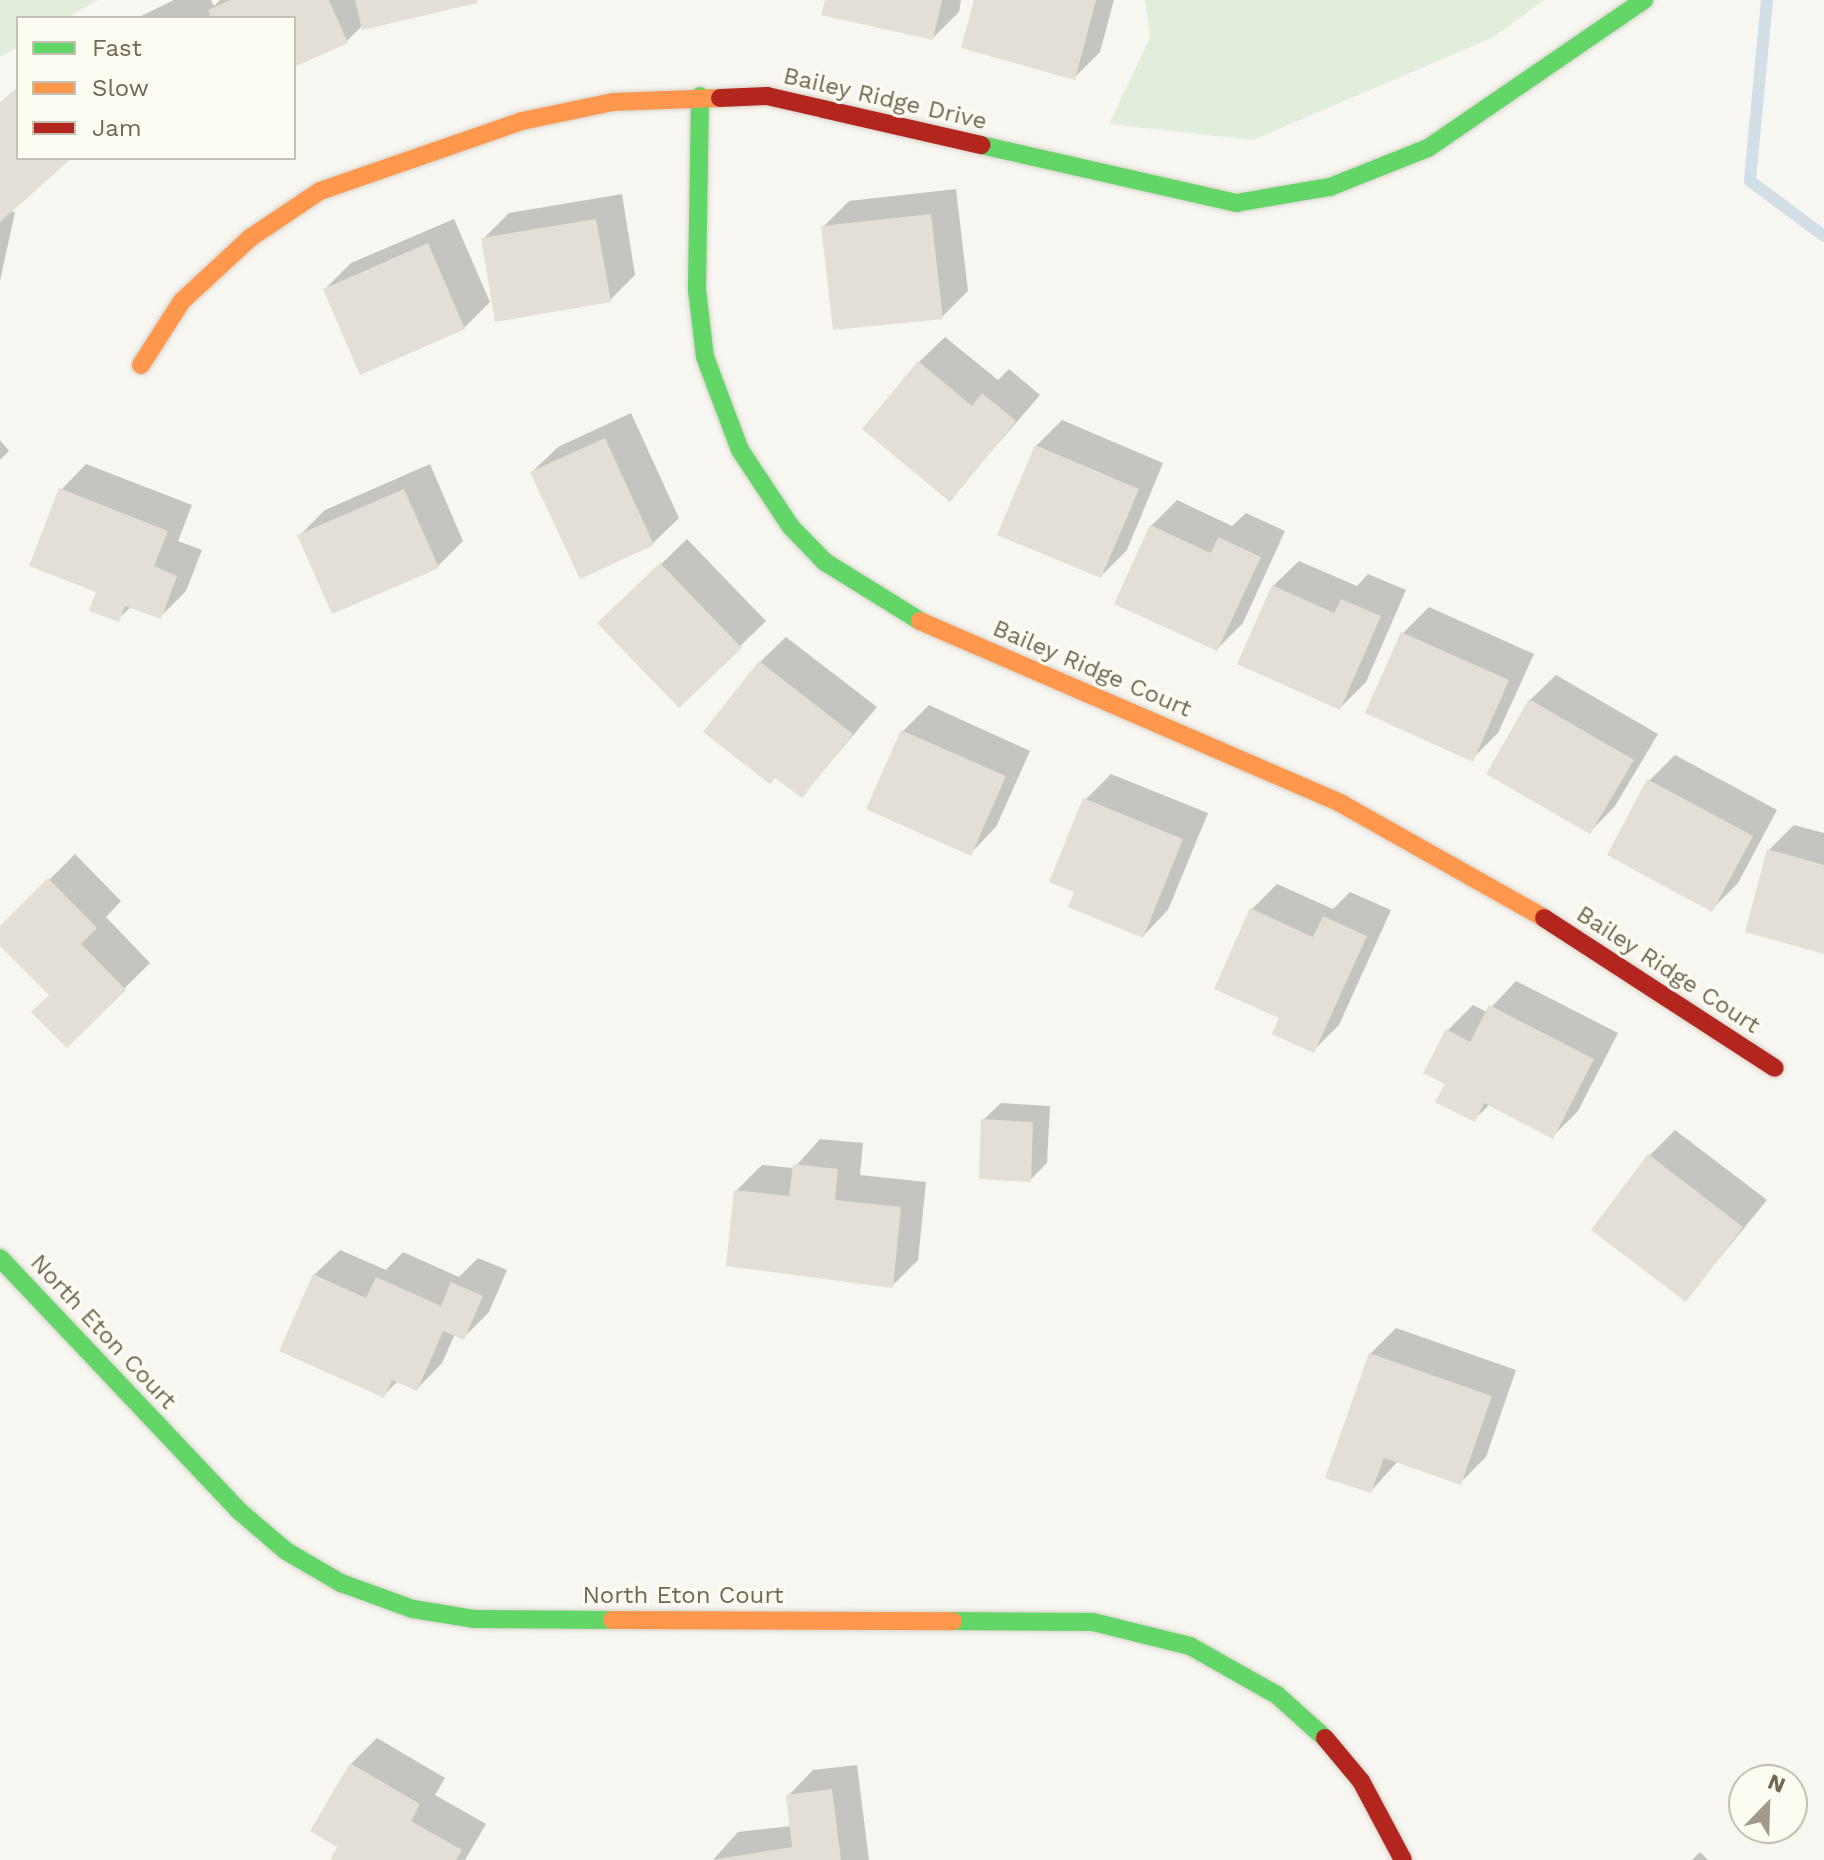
<!DOCTYPE html>
<html>
<head>
<meta charset="utf-8">
<style>
  body { margin:0 }
  #map { position:relative; width:1824px; height:1860px; overflow:hidden; background:#f8f6f0; font-family:"Work Sans",sans-serif }
  div>[style] { position:absolute }
  .green>* { inset:0; background:#e1eedc }
  .shadow>* { inset:0; background:#0003 }
  .stream>* { height:12px; margin:-6px; padding:0 6px; transform-origin:6px; border-radius:6px; background:#d2dfe7 }
  .building>* { inset:0; background:#e3dfd6 }
  .roads { filter:drop-shadow(0 0 2px #d5d3cb) drop-shadow(0 0 2px #d5d3cb) }
  .fast>* { height:18px; margin:-9px; padding:0 9px; transform-origin:9px; border-radius:9px; background:#63d668 }
  .slow>* { height:18px; margin:-9px; padding:0 9px; transform-origin:9px; border-radius:9px; background:#ff974d }
  .jam>* { height:18px; margin:-9px; padding:0 9px; transform-origin:9px; border-radius:9px; background:#b3261e }
  span { translate:-50% -50%; white-space:nowrap; text-align:center; line-height:1.15; -webkit-text-stroke:6px #fdfcf2; paint-order:stroke }
  .street-label { font-size:24px; color:#746751 }
  .legend { position:absolute; left:16px; top:16px; width:280px; height:144px; box-sizing:border-box; background:#fdfcf2; border:2px solid #c6c0b2; margin:0; padding:10px 14px; list-style:none; font-size:24px; color:#746751 }
  .legend li { display:flex; align-items:center; gap:16px; height:40px }
  .legend b { width:40px; border:2px solid #c6c0b2 }
  .north { position:absolute; left:1728px; top:1764px; width:80px; height:80px; box-sizing:border-box; background:#fdfcf2; border:2px solid #c6c0b2; border-radius:50%; rotate:23deg; font-size:22px; font-weight:700; line-height:32px; text-align:center; color:#746751 }
  .north::after { content:''; display:block; margin:auto; width:28px; height:36px; background:#a29989; clip-path:polygon(50% 0,100% 100%,50% 72%,0 100%) }
</style>
</head>
<body>
<div id="map">
  <div class="green">
    <i style="clip-path:polygon(0 0,98px 0,67px 18px,18px 18px,18px 47px,0 57px)"></i>
    <i style="clip-path:polygon(1145px 0,1544px 0,1494px 37px,1253px 140px,1109px 124px,1150px 38px)"></i>
  </div>
  <div class="shadow">
    <i style="clip-path:polygon(174px 0,211px 0,214px 6px,220px 0,478px 0,363px 25px,347px 41px,294px 64px,294px 18px,137px 18px)"></i>
    <i style="clip-path:polygon(827px 0,961px 0,959px 12px,933px 38px)"></i>
    <i style="clip-path:polygon(976px 0,1114px 0,1100px 52px,1074px 78px)"></i>
    <i style="clip-path:polygon(18px 87px,18px 158px,69px 158px,10px 211px,15px 212px,0 281px,0 103px)"></i>
    <i style="clip-path:polygon(956px 189px,968px 291px,942px 317px,823px 227px,849px 201px)"></i>
    <i style="clip-path:polygon(622px 194px,635px 275px,610px 300px,483px 239px,509px 213px)"></i>
    <i style="clip-path:polygon(454px 219px,490px 302px,464px 328px,325px 289px,351px 263px)"></i>
    <i style="clip-path:polygon(945px 337px,998px 380px,1009px 369px,1040px 395px,950px 499px,919px 362px)"></i>
    <i style="clip-path:polygon(631px 413px,679px 518px,653px 543px,581px 577px,532px 472px,558px 447px)"></i>
    <i style="clip-path:polygon(1062px 420px,1163px 463px,1127px 550px,1101px 576px,1036px 446px)"></i>
    <i style="clip-path:polygon(0 440px,9px 451px,0 460px)"></i>
    <i style="clip-path:polygon(86px 464px,192px 505px,178px 541px,202px 550px,186px 591px,160px 617px,132px 606px,118px 619px,61px 490px)"></i>
    <i style="clip-path:polygon(430px 464px,463px 541px,438px 566px,300px 535px,325px 510px)"></i>
    <i style="clip-path:polygon(1177px 500px,1232px 526px,1246px 513px,1285px 531px,1243px 623px,1217px 649px,1151px 526px)"></i>
    <i style="clip-path:polygon(687px 539px,766px 621px,679px 705px,626px 598px)"></i>
    <i style="clip-path:polygon(1299px 561px,1357px 586px,1368px 574px,1406px 590px,1366px 682px,1340px 708px,1273px 586px)"></i>
    <i style="clip-path:polygon(1429px 607px,1534px 654px,1498px 733px,1472px 759px,1403px 633px)"></i>
    <i style="clip-path:polygon(786px 637px,877px 707px,802px 796px,760px 662px)"></i>
    <i style="clip-path:polygon(1556px 675px,1658px 734px,1615px 806px,1590px 832px,1530px 700px)"></i>
    <i style="clip-path:polygon(929px 705px,1030px 751px,996px 827px,971px 853px,903px 731px)"></i>
    <i style="clip-path:polygon(1675px 755px,1777px 810px,1738px 883px,1712px 909px,1649px 781px)"></i>
    <i style="clip-path:polygon(1111px 774px,1208px 813px,1168px 910px,1143px 936px,1077px 891px,1085px 800px)"></i>
    <i style="clip-path:polygon(1794px 825px,1824px 833px,1824px 952px,1769px 850px)"></i>
    <i style="clip-path:polygon(75px 854px,121px 901px,106px 917px,150px 963px,67px 1045px,52px 994px,0 943px,0 929px)"></i>
    <i style="clip-path:polygon(1277px 884px,1333px 909px,1350px 892px,1391px 910px,1339px 1025px,1314px 1050px,1282px 1017px,1251px 910px)"></i>
    <i style="clip-path:polygon(1516px 981px,1618px 1033px,1578px 1111px,1553px 1136px,1490px 1104px,1475px 1119px,1447px 1083px,1447px 1031px,1473px 1005px,1487px 1012px)"></i>
    <i style="clip-path:polygon(1001px 1103px,1050px 1106px,1047px 1163px,1030px 1180px,983px 1120px)"></i>
    <i style="clip-path:polygon(1675px 1130px,1767px 1200px,1686px 1299px,1649px 1156px)"></i>
    <i style="clip-path:polygon(820px 1139px,863px 1143px,860px 1175px,926px 1182px,918px 1260px,892px 1286px,736px 1191px,762px 1165px,794px 1168px)"></i>
    <i style="clip-path:polygon(340px 1250px,386px 1270px,403px 1252px,459px 1277px,478px 1258px,507px 1270px,489px 1312px,463px 1338px,455px 1334px,442px 1363px,417px 1389px,398px 1381px,384px 1395px,314px 1275px)"></i>
    <i style="clip-path:polygon(1396px 1328px,1516px 1370px,1486px 1457px,1460px 1483px,1398px 1461px,1371px 1491px,1370px 1354px)"></i>
    <i style="clip-path:polygon(377px 1738px,445px 1778px,435px 1795px,486px 1824px,465px 1860px,332px 1860px,340px 1847px,351px 1764px)"></i>
    <i style="clip-path:polygon(857px 1765px,869px 1860px,713px 1860px,738px 1832px,792px 1826px,788px 1796px,813px 1770px)"></i>
    <i style="clip-path:polygon(1700px 1852px,1708px 1860px,1692px 1860px)"></i>
  </div>
  <div class="stream">
    <i style="left:1767px;top:0;width:182px;rotate:95.4deg"></i>
    <i style="left:1750px;top:181px;width:92px;rotate:36.6deg"></i>
  </div>
  <div class="building">
    <i style="clip-path:polygon(230px 0,329px 0,348px 43px,294px 67px,294px 18px,211px 18px,208px 10px)"></i>
    <i style="clip-path:polygon(355px 0,477px 0,477px 3px,362px 30px)"></i>
    <i style="clip-path:polygon(825px 0,942px 0,933px 40px,821px 15px)"></i>
    <i style="clip-path:polygon(974px 0,1096px 0,1075px 80px,961px 48px)"></i>
    <i style="clip-path:polygon(18px 87px,18px 158px,72px 158px,0 222px,0 103px)"></i>
    <i style="clip-path:polygon(931px 214px,943px 319px,833px 330px,821px 226px)"></i>
    <i style="clip-path:polygon(596px 219px,611px 302px,495px 322px,481px 238px)"></i>
    <i style="clip-path:polygon(428px 243px,465px 329px,360px 375px,323px 289px)"></i>
    <i style="clip-path:polygon(918px 361px,972px 406px,982px 393px,1016px 421px,950px 502px,862px 429px)"></i>
    <i style="clip-path:polygon(605px 438px,654px 545px,580px 579px,530px 472px)"></i>
    <i style="clip-path:polygon(1035px 445px,1139px 489px,1101px 578px,997px 535px)"></i>
    <i style="clip-path:polygon(59px 488px,168px 531px,154px 566px,177px 576px,161px 619px,125px 606px,119px 622px,89px 611px,96px 592px,29px 566px)"></i>
    <i style="clip-path:polygon(404px 489px,439px 568px,332px 614px,297px 535px)"></i>
    <i style="clip-path:polygon(1150px 525px,1211px 553px,1218px 537px,1261px 557px,1217px 651px,1114px 604px)"></i>
    <i style="clip-path:polygon(660px 563px,742px 648px,679px 708px,597px 623px)"></i>
    <i style="clip-path:polygon(1272px 585px,1334px 613px,1341px 599px,1381px 616px,1340px 710px,1237px 664px)"></i>
    <i style="clip-path:polygon(1401px 632px,1509px 680px,1473px 762px,1365px 713px)"></i>
    <i style="clip-path:polygon(759px 661px,853px 734px,802px 798px,775px 778px,770px 784px,703px 732px)"></i>
    <i style="clip-path:polygon(1529px 699px,1634px 760px,1590px 834px,1486px 774px)"></i>
    <i style="clip-path:polygon(901px 730px,1006px 776px,971px 856px,866px 809px)"></i>
    <i style="clip-path:polygon(1647px 779px,1753px 836px,1712px 912px,1607px 855px)"></i>
    <i style="clip-path:polygon(1083px 798px,1183px 839px,1143px 938px,1068px 907px,1074px 892px,1049px 882px)"></i>
    <i style="clip-path:polygon(1767px 849px,1824px 865px,1824px 954px,1745px 932px)"></i>
    <i style="clip-path:polygon(48px 878px,97px 928px,81px 944px,126px 990px,67px 1048px,31px 1012px,49px 995px,0 946px,0 926px)"></i>
    <i style="clip-path:polygon(1250px 908px,1313px 937px,1323px 916px,1367px 936px,1314px 1053px,1272px 1034px,1279px 1018px,1214px 989px)"></i>
    <i style="clip-path:polygon(1489px 1005px,1594px 1059px,1553px 1139px,1484px 1103px,1475px 1122px,1435px 1102px,1445px 1084px,1423px 1073px,1446px 1029px,1470px 1042px)"></i>
    <i style="clip-path:polygon(981px 1119px,1033px 1122px,1031px 1182px,979px 1179px)"></i>
    <i style="clip-path:polygon(1648px 1154px,1743px 1227px,1686px 1302px,1591px 1230px)"></i>
    <i style="clip-path:polygon(793px 1164px,838px 1169px,835px 1200px,901px 1207px,893px 1288px,726px 1266px,734px 1190px,789px 1196px)"></i>
    <i style="clip-path:polygon(313px 1274px,366px 1298px,376px 1277px,441px 1306px,451px 1282px,483px 1296px,464px 1340px,443px 1331px,417px 1391px,392px 1380px,384px 1398px,279px 1351px)"></i>
    <i style="clip-path:polygon(1369px 1353px,1492px 1396px,1461px 1485px,1384px 1458px,1371px 1493px,1325px 1478px)"></i>
    <i style="clip-path:polygon(350px 1763px,420px 1804px,411px 1821px,462px 1850px,456px 1860px,330px 1860px,337px 1847px,310px 1831px)"></i>
    <i style="clip-path:polygon(832px 1789px,841px 1860px,711px 1860px,792px 1847px,786px 1795px)"></i>
  </div>
  <div class="roads">
    <div class="fast">
      <i style="left:700px;top:96px;width:194px;rotate:90.9deg"></i>
      <i style="left:697px;top:290px;width:67px;rotate:83.2deg"></i>
      <i style="left:705px;top:357px;width:99px;rotate:69.4deg"></i>
      <i style="left:740px;top:450px;width:92px;rotate:56.5deg"></i>
      <i style="left:791px;top:527px;width:49px;rotate:45.8deg"></i>
      <i style="left:825px;top:562px;width:112px;rotate:31.8deg"></i>
      <i style="left:981px;top:145px;width:262px;rotate:12.8deg"></i>
      <i style="left:1236px;top:203px;width:95px;rotate:-9.7deg"></i>
      <i style="left:1330px;top:187px;width:105px;rotate:-21.7deg"></i>
      <i style="left:1428px;top:148px;width:262px;rotate:-34.4deg"></i>
      <i style="left:0;top:1258px;width:347px;rotate:46.6deg"></i>
      <i style="left:238px;top:1510px;width:63px;rotate:40.5deg"></i>
      <i style="left:286px;top:1551px;width:64px;rotate:30.2deg"></i>
      <i style="left:341px;top:1583px;width:77px;rotate:19.9deg"></i>
      <i style="left:413px;top:1609px;width:63px;rotate:9.2deg"></i>
      <i style="left:475px;top:1619px;width:137px;rotate:0.4deg"></i>
      <i style="left:953px;top:1621px;width:140px;rotate:0.4deg"></i>
      <i style="left:1093px;top:1622px;width:100px;rotate:13.9deg"></i>
      <i style="left:1190px;top:1646px;width:100px;rotate:29.4deg"></i>
      <i style="left:1277px;top:1695px;width:64px;rotate:41.9deg"></i>
    </div>
    <div class="slow">
      <i style="left:141px;top:365px;width:76px;rotate:-57.4deg"></i>
      <i style="left:182px;top:301px;width:93px;rotate:-42.8deg"></i>
      <i style="left:250px;top:238px;width:84px;rotate:-33.9deg"></i>
      <i style="left:320px;top:191px;width:214px;rotate:-19.1deg"></i>
      <i style="left:522px;top:121px;width:93px;rotate:-11.8deg"></i>
      <i style="left:613px;top:102px;width:107px;rotate:-2.1deg"></i>
      <i style="left:920px;top:621px;width:460px;rotate:23.4deg"></i>
      <i style="left:1342px;top:804px;width:232px;rotate:29.4deg"></i>
      <i style="left:612px;top:1620px;width:341px;rotate:0.2deg"></i>
    </div>
    <div class="jam">
      <i style="left:720px;top:98px;width:47px;rotate:-2.4deg"></i>
      <i style="left:767px;top:96px;width:220px;rotate:12.9deg"></i>
      <i style="left:1544px;top:918px;width:275px;rotate:33deg"></i>
      <i style="left:1325px;top:1738px;width:56px;rotate:50.1deg"></i>
      <i style="left:1361px;top:1781px;width:89px;rotate:62deg"></i>
    </div>
  </div>
  <div class="street-label">
    <span style="left:885px;top:99px;rotate:13deg">Bailey Ridge Drive</span>
    <span style="left:1092px;top:669px;rotate:23deg">Bailey Ridge Court</span>
    <span style="left:1668px;top:970px;rotate:33deg">Bailey Ridge Court</span>
    <span style="left:103px;top:1332px;rotate:47deg">North Eton Court</span>
    <span style="left:683px;top:1596px">North Eton Court</span>
  </div>
  <ul class="legend">
  <li><b style="height:10px;background:#63d668"></b>Fast</li>
  <li><b style="height:10px;background:#ff974d"></b>Slow</li>
  <li><b style="height:10px;background:#b3261e"></b>Jam</li>
  </ul>
  <div class="north">N</div>
</div>
</body>
</html>
